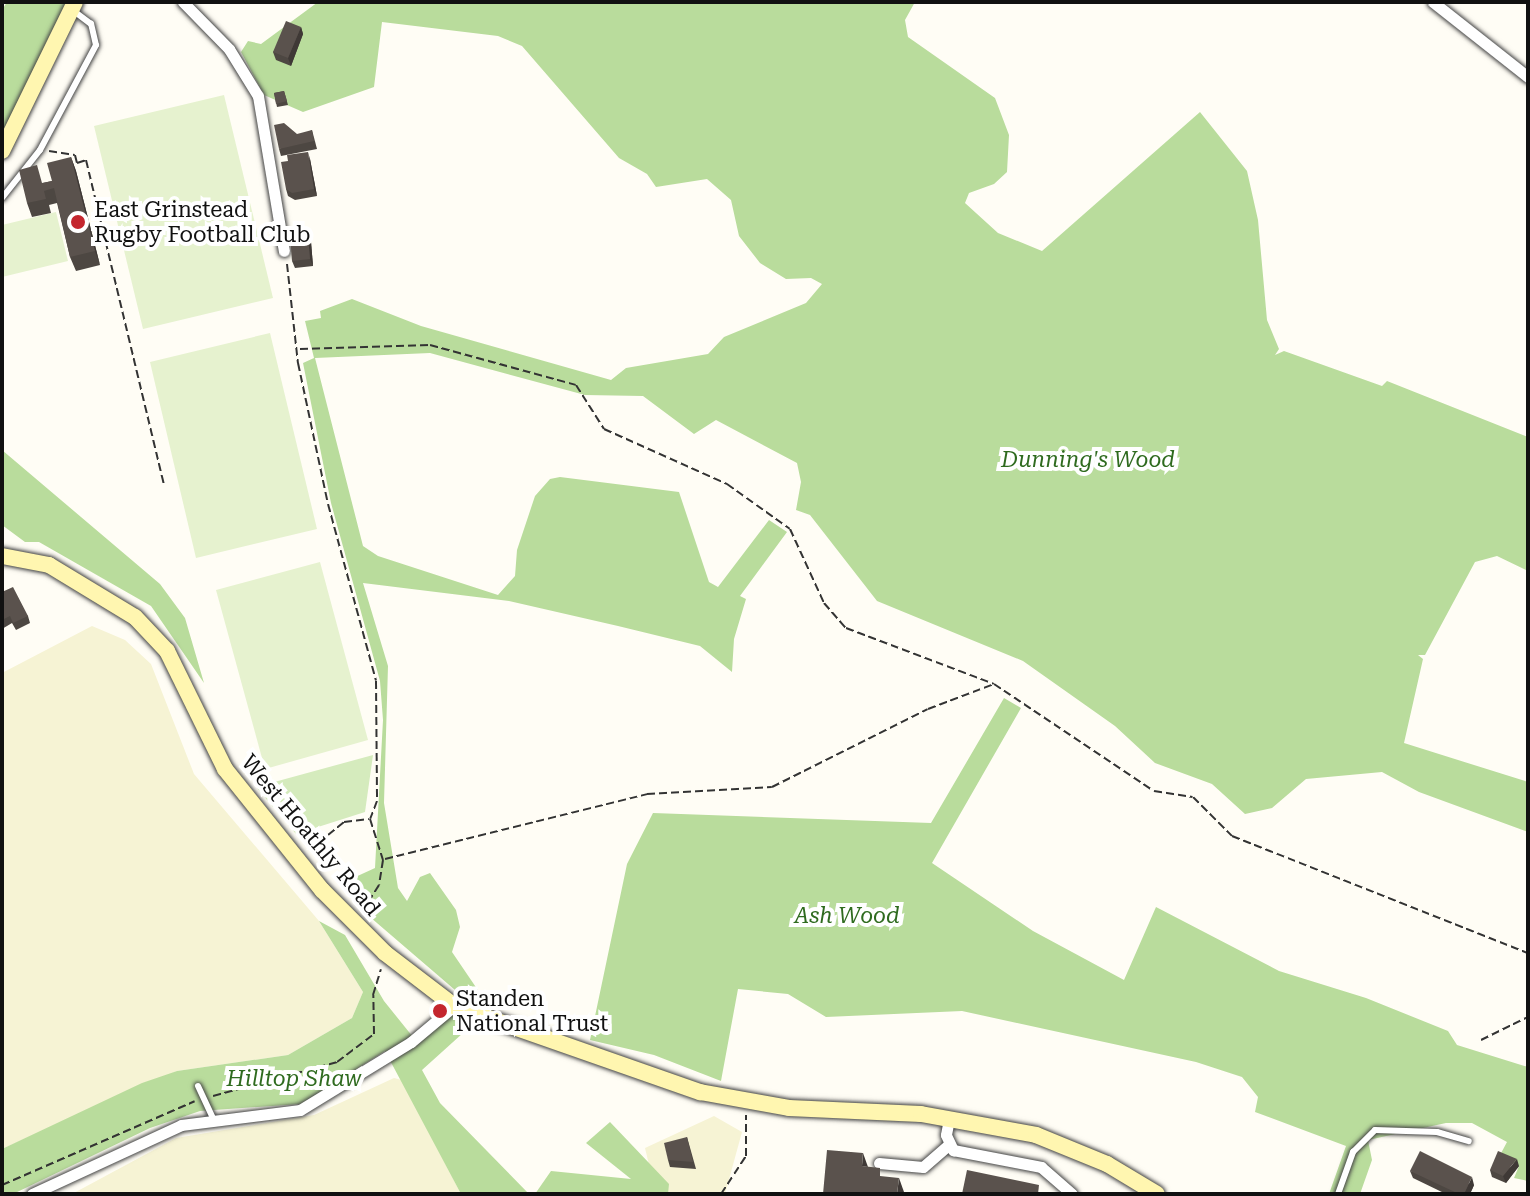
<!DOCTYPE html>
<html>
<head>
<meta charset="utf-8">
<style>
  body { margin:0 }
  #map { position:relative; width:1530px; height:1196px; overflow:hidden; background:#fffdf5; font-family:"Roboto Serif",serif }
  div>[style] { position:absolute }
  .farmland>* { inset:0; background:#f6f3d4 }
  .green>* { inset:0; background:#d5ebbd }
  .forest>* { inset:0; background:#b9dc9c }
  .pitch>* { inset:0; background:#e6f2cf }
  .path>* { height:2px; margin-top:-1px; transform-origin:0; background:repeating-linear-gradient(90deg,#333 0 8px,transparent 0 12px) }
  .roads { filter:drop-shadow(0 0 2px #444) drop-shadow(0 0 2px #444) }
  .lane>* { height:6px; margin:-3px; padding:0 3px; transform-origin:3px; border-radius:3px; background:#fff }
  .street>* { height:11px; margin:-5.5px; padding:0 5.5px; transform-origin:5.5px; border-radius:5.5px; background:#fff }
  .secondary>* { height:16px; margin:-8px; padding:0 8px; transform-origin:8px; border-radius:8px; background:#fff6b0 }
  .wall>* { inset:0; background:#4d4742 }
  .shaded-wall>* { inset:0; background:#3f3936 }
  .building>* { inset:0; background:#5a524d }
  .dots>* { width:22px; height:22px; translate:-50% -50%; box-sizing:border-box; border:4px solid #fff; border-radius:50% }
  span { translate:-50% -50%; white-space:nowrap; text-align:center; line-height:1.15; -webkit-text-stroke:8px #fff; paint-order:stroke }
  .poi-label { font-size:22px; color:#111 }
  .left { translate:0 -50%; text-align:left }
  .park-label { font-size:22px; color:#2f6b1f; font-style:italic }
  .street-label { font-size:22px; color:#111 }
  .frame { position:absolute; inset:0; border:4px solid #111; pointer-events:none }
</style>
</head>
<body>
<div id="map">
  <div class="farmland">
    <i style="clip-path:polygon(92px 626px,125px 640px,151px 664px,194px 774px,319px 921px,363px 992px,352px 1018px,288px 1055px,177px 1071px,2px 1149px,2px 673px)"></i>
    <i style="clip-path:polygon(394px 1078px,402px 1080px,461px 1194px,72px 1194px,176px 1138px,314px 1115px)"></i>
    <i style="clip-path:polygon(714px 1116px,742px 1132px,725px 1194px,656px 1194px,645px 1148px)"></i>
  </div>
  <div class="green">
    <i style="clip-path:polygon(373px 755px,365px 812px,296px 834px,256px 787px)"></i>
  </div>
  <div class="forest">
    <i style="clip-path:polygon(7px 2px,66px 2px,2px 134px,2px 10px)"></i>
    <i style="clip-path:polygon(318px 2px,915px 2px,905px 20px,908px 37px,995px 98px,1009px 135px,1007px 172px,994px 184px,969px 193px,965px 203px,998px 233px,1042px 251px,1200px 112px,1247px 171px,1258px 220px,1267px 320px,1279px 349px,1275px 355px,1284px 351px,1382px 386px,1387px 381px,1528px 437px,1528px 571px,1497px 556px,1475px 562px,1425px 655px,1418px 655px,1423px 659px,1404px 743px,1528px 782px,1528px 832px,1419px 792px,1382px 772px,1306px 779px,1272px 808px,1245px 814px,1212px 784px,1155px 763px,1115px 726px,1023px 661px,877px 601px,810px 515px,796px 510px,801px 482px,797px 463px,716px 420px,694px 434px,643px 396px,585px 395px,430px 353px,315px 358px,363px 546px,378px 556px,498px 595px,515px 576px,517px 550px,535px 496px,550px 479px,560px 477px,679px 492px,709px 582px,718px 587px,769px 520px,787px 532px,740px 596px,746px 599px,734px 639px,732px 672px,700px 646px,618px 626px,509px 601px,363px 583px,388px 666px,384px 803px,398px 888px,407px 901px,420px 877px,430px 873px,456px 910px,460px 927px,452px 952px,488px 1005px,462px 996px,363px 911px,340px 884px,375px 868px,383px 720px,380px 681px,331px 503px,303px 363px,314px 358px,305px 321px,321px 318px,320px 311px,352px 299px,421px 326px,611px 380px,626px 368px,708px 354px,724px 337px,806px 303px,822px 284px,811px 278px,786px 279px,760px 263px,739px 236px,731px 200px,707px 179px,656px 187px,647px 174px,619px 158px,522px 46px,498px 36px,382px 22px,374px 87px,303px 112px,264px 95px,241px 52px,248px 41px,261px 44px)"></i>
    <i style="clip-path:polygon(2px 450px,160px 584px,185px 618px,204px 683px,151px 606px,39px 542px,25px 542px,2px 525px)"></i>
    <i style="clip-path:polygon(1004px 698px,1021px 708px,932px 863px,1033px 931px,1124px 980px,1156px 907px,1279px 971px,1366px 998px,1448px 1031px,1457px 1045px,1528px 1067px,1528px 1181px,1514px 1178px,1519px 1166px,1499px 1157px,1507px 1142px,1472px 1123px,1446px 1123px,1368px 1140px,1372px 1160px,1360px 1194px,1329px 1194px,1346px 1146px,1255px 1112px,1258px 1097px,1242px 1077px,1196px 1062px,962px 1011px,826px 1017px,788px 994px,738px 989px,721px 1081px,654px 1055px,590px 1040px,627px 864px,653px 813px,931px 823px)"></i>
    <i style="clip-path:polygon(319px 921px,345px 935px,384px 1001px,417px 1042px,451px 1014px,473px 1024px,422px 1070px,440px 1103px,529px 1194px,461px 1194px,385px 1051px,301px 1104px,200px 1111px,150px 1128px,13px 1194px,2px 1194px,2px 1149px,142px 1083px,177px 1071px,288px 1055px,352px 1018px,363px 992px)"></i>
    <i style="clip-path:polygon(610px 1122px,669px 1184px,668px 1194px,535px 1194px,551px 1171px,631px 1179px,586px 1143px)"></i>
  </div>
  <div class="pitch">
    <i style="clip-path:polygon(224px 95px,273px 298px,143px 329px,94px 126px)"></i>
    <i style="clip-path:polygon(56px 212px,68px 261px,2px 277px,2px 225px)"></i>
    <i style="clip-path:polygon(270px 333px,317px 529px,196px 558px,150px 362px)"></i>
    <i style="clip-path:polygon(320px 562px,368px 740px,265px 769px,216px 590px)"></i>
  </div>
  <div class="path">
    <i style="left:49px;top:151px;width:26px;rotate:9deg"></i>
    <i style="left:75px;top:155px;width:8px;rotate:76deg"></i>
    <i style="left:77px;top:163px;width:9px;rotate:-18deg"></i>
    <i style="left:86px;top:160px;width:334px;rotate:76.5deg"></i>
    <i style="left:287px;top:264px;width:100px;rotate:83.7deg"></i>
    <i style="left:298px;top:363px;width:144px;rotate:78deg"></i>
    <i style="left:328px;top:504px;width:183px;rotate:74.8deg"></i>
    <i style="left:376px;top:681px;width:120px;rotate:89.5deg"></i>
    <i style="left:377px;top:801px;width:19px;rotate:111deg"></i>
    <i style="left:370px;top:819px;width:43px;rotate:72.4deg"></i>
    <i style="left:383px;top:860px;width:25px;rotate:99deg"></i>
    <i style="left:379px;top:885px;width:31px;rotate:122deg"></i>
    <i style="left:300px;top:349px;width:130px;rotate:-1.8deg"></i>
    <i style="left:430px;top:345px;width:151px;rotate:15.3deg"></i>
    <i style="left:576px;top:385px;width:52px;rotate:57.5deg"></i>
    <i style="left:604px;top:429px;width:135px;rotate:24.1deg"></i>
    <i style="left:727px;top:484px;width:77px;rotate:35.5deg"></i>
    <i style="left:790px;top:529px;width:81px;rotate:65.3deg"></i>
    <i style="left:824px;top:603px;width:33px;rotate:49deg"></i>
    <i style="left:846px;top:628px;width:158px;rotate:20.7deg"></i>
    <i style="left:994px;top:684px;width:192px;rotate:33.8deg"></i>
    <i style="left:1154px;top:791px;width:39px;rotate:9deg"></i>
    <i style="left:1193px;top:797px;width:55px;rotate:45deg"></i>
    <i style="left:1232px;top:836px;width:318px;rotate:21.6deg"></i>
    <i style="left:328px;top:835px;width:21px;rotate:-39deg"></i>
    <i style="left:344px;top:822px;width:25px;rotate:-7deg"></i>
    <i style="left:385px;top:859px;width:270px;rotate:-13.9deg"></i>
    <i style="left:647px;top:794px;width:125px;rotate:-3.2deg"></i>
    <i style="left:772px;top:787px;width:174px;rotate:-26.6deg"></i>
    <i style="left:928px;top:709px;width:71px;rotate:-20.7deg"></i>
    <i style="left:1481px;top:1040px;width:52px;rotate:-26.1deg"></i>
    <i style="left:213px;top:1096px;width:129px;rotate:-15.3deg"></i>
    <i style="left:337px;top:1062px;width:46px;rotate:-37.1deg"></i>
    <i style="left:374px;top:1034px;width:39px;rotate:-91deg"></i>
    <i style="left:373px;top:995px;width:27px;rotate:-73deg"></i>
    <i style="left:2px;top:1185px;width:210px;rotate:-23.5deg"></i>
    <i style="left:721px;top:1194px;width:45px;rotate:-56.7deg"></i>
    <i style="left:746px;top:1156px;width:41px;rotate:-90deg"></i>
  </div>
  <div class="roads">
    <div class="lane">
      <i style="left:2px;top:198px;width:61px;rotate:-51.6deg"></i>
      <i style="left:40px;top:150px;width:119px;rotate:-61.9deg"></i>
      <i style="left:96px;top:45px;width:22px;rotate:-103deg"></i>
      <i style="left:91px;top:24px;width:21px;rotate:-143deg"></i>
      <i style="left:198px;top:1086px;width:35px;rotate:65deg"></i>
      <i style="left:1338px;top:1194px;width:45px;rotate:-70.3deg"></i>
      <i style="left:1353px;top:1152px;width:31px;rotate:-45deg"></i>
      <i style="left:1375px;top:1130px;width:62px;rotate:1.8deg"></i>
      <i style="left:1437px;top:1132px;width:33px;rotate:16deg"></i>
    </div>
    <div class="street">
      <i style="left:183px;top:2px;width:66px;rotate:45.6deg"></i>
      <i style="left:229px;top:49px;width:55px;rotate:58.3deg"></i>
      <i style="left:258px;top:96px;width:157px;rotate:80.5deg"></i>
      <i style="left:1433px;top:2px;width:121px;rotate:38.3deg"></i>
      <i style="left:949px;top:1119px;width:16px;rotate:101deg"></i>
      <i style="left:946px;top:1135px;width:17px;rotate:65deg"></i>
      <i style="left:953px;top:1150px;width:90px;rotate:10.9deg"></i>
      <i style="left:1041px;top:1167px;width:41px;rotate:41.1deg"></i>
      <i style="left:879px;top:1163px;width:44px;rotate:5.2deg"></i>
      <i style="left:923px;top:1167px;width:32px;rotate:-41deg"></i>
      <i style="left:32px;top:1194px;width:164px;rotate:-24.8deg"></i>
      <i style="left:181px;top:1125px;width:120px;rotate:-7.2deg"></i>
      <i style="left:300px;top:1110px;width:130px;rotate:-31.5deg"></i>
      <i style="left:411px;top:1042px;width:56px;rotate:-39.9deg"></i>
    </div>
    <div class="secondary">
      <i style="left:2px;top:151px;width:166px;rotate:-63.9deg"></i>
      <i style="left:2px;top:556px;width:48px;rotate:10.8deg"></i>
      <i style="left:49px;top:565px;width:100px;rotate:31.2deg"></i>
      <i style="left:135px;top:617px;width:47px;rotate:46.7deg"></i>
      <i style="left:167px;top:651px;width:131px;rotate:63.8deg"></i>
      <i style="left:225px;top:769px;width:155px;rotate:51.3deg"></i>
      <i style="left:322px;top:890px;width:89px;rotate:45deg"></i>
      <i style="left:385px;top:953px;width:87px;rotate:37.5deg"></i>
      <i style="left:454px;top:1006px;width:261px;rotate:19.3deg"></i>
      <i style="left:700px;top:1092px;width:90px;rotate:10.2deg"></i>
      <i style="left:789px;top:1108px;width:132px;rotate:2.6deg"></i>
      <i style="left:921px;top:1114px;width:117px;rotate:10.3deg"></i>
      <i style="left:1036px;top:1135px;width:77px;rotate:22.2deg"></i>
      <i style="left:1107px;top:1164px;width:58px;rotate:31deg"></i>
    </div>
  </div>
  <div class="wall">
    <i style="clip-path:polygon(301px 27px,303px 34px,291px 66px,276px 60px,273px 52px)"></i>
    <i style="clip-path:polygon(284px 91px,288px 105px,277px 107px,274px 93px)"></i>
    <i style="clip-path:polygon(312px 130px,317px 149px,281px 156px,279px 149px)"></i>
    <i style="clip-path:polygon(71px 157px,76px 171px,100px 265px,76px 271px,70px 257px,57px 203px,49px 205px,51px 213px,32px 217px,27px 203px,43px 183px,52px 181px)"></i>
    <i style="clip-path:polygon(310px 159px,317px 196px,295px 200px,288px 196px,286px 189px)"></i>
    <i style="clip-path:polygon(311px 242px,313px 266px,295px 268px,292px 261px)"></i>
    <i style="clip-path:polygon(2px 592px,28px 616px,30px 623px,16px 630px,12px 623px,2px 629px)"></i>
    <i style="clip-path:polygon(687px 1137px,696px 1169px,670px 1167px,668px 1160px)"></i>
    <i style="clip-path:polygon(1519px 1166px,1506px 1183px,1492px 1177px,1490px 1170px)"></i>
    <i style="clip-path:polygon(1410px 1171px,1474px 1185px,1470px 1194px,1446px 1194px,1413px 1178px)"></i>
  </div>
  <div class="shaded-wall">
    <i style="clip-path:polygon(301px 27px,303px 34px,291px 66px,288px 58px)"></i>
    <i style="clip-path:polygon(308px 152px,310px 159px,317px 196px,314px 189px)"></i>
    <i style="clip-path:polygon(71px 157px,76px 171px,100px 265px,95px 251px)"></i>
    <i style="clip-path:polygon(308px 235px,311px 242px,313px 266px,310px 259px)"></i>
    <i style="clip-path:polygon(863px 1153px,868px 1167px,862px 1166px)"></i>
    <i style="clip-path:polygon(1517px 1159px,1519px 1166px,1506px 1183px,1503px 1176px)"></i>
    <i style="clip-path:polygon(1472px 1177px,1474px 1185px,1470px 1194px,1464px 1194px)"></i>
    <i style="clip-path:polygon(899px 1178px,904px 1192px,904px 1194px,897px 1194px)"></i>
  </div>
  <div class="building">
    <i style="clip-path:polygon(286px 21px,301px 27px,288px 58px,273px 52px)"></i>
    <i style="clip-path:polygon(284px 91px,287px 101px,276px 104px,274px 93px)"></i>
    <i style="clip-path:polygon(284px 123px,297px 134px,312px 130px,314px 141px,279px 149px,274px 125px)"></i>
    <i style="clip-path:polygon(308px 152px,314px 189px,292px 193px,286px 189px,281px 162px,288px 161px,287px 155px)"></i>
    <i style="clip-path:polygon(71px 157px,95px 251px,70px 257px,54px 188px,44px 191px,46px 199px,27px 203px,19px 170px,37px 165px,42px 183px,52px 181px,47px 163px)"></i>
    <i style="clip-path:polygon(308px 235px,310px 259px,292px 261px,290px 236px)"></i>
    <i style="clip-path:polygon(13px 587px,28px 616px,13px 623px,10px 616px,2px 620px,2px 592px)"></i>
    <i style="clip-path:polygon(687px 1137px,693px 1162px,668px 1160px,664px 1143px)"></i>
    <i style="clip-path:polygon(827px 1150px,863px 1153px,862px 1166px,880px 1168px,880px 1176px,899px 1178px,897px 1194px,823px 1194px)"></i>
    <i style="clip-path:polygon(1420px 1151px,1472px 1177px,1464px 1194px,1459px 1194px,1410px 1171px)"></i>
    <i style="clip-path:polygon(1498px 1151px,1517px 1159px,1503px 1176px,1490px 1170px)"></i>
    <i style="clip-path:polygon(967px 1170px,1039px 1185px,1038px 1194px,962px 1194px)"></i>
  </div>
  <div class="dots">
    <i style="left:78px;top:222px;background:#c4262e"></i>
    <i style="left:440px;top:1011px;background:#c4262e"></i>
  </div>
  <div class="poi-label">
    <span class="left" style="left:94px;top:222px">East Grinstead<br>Rugby Football Club</span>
    <span class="left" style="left:456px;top:1011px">Standen<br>National Trust</span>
  </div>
  <div class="park-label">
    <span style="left:1088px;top:460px">Dunning's Wood</span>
    <span style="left:847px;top:916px">Ash Wood</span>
    <span style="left:294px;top:1079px">Hilltop Shaw</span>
  </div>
  <div class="street-label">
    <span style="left:311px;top:835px;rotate:50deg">West Hoathly Road</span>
  </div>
  <div class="frame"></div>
</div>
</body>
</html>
